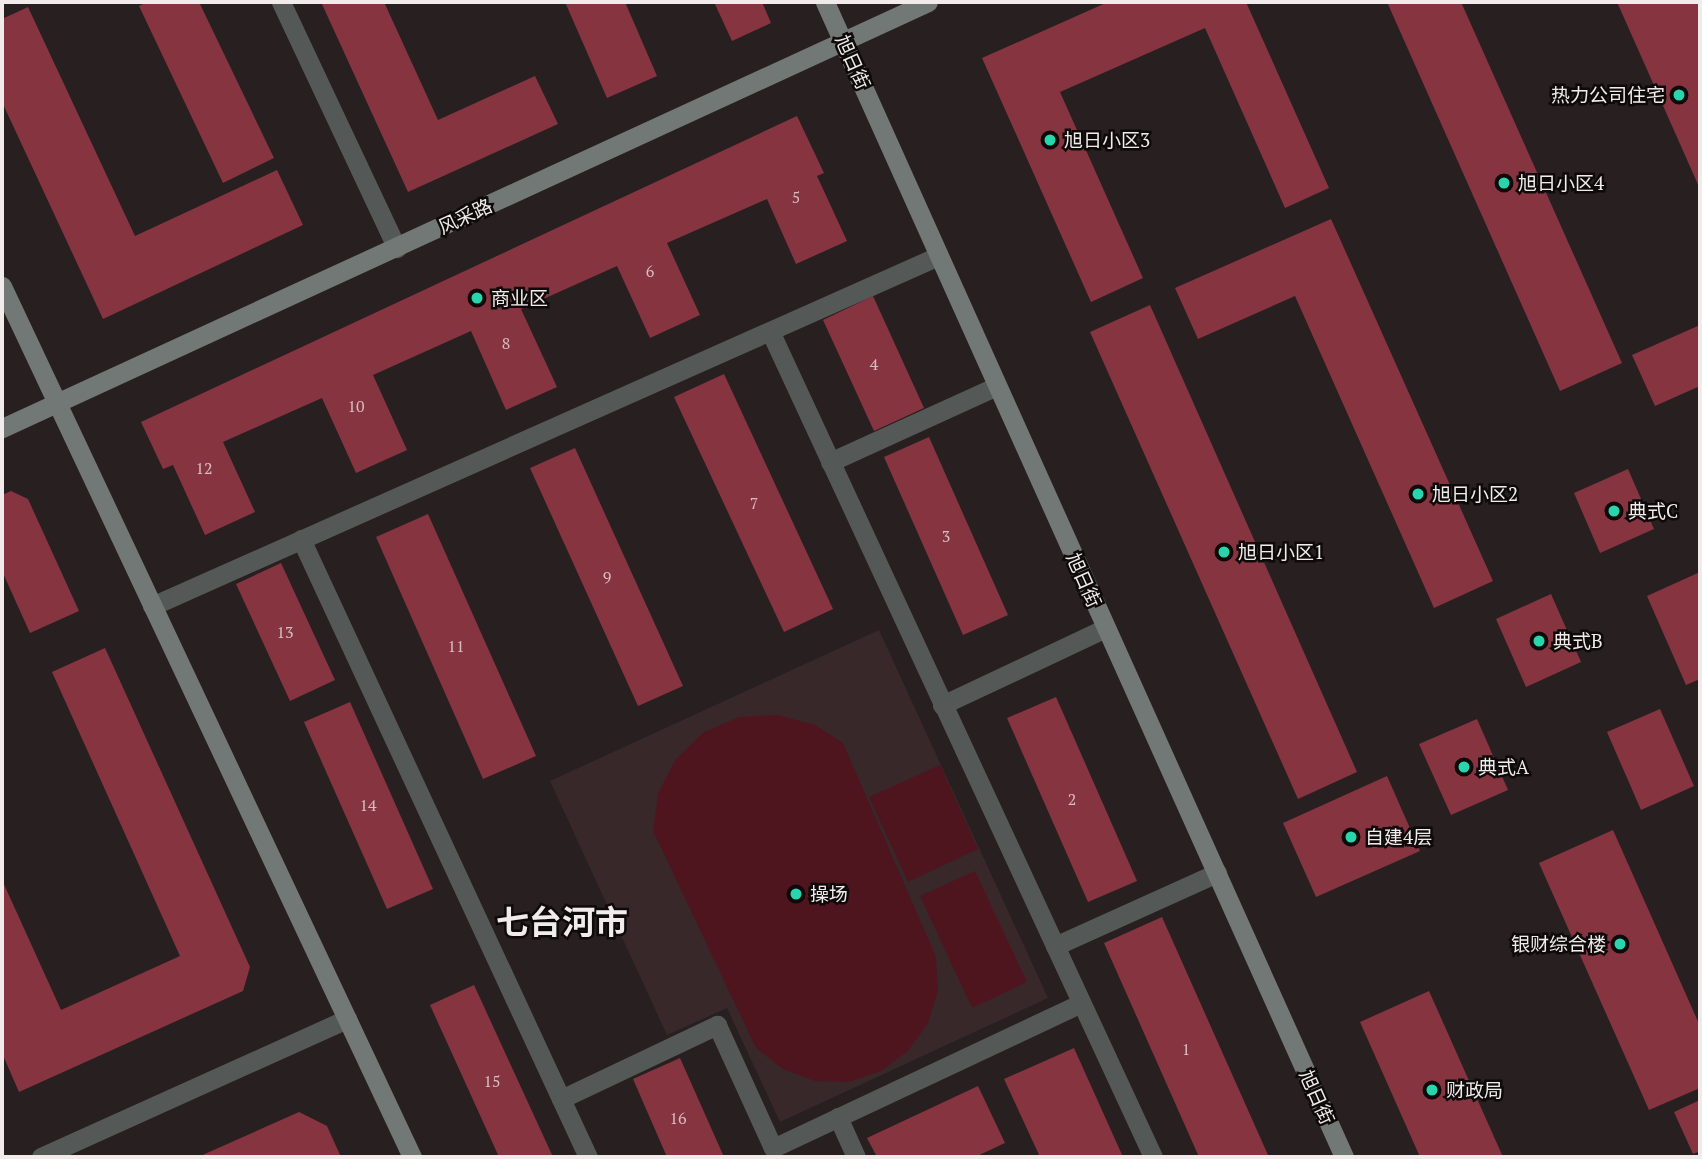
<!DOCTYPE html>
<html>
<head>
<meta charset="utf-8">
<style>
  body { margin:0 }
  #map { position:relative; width:1702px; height:1159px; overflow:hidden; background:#281f20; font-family:"PT Serif","Noto Sans SC",serif }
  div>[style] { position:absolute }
  .built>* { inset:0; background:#38282a }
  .green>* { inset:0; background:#4e151f }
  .building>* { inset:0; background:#873441 }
  .minor>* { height:19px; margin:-9.5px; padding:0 9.5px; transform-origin:9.5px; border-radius:9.5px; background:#545957 }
  .secondary>* { height:19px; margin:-9.5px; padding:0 9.5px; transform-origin:9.5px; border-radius:9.5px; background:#717876 }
  .dots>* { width:19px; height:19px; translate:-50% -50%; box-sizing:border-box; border:4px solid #0e0a0a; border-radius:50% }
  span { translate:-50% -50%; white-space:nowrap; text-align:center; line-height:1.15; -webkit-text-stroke:5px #0e0a0a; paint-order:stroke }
  .number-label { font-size:16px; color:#d6bdc0 }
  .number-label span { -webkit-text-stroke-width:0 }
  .street-label { font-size:19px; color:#f1ebeb }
  .poi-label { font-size:19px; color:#f1ebeb }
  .right { translate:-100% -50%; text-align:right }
  .left { translate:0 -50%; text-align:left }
  .town-label { font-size:33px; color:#f1ebeb; font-weight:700 }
  .frame { position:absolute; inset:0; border:4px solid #f1ebeb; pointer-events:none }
</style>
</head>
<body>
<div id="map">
  <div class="built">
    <i style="clip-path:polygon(879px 630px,1048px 998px,780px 1122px,727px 1008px,667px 1035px,550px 781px)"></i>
  </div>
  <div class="green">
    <i style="clip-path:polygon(777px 715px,815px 725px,843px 743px,936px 957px,938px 991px,928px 1023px,908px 1051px,881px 1071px,849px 1082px,815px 1081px,783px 1069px,756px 1048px,653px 831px,658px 793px,676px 759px,704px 732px,739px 717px)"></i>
    <i style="clip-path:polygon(940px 765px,978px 849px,908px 882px,869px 797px)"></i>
    <i style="clip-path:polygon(975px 871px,1027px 982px,972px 1008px,920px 896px)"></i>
  </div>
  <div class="building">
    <i style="clip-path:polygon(147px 2px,199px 2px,274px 158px,223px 183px,139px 6px)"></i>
    <i style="clip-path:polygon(321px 2px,384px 2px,438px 120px,535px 76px,558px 124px,408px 192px)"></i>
    <i style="clip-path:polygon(565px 2px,625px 2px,657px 76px,607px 98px)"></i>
    <i style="clip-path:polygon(714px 2px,762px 2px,771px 23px,732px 41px)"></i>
    <i style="clip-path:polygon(1108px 2px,1246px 2px,1329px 188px,1285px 208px,1205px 28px,1060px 92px,1143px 278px,1091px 302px,982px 58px)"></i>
    <i style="clip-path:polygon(1387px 2px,1461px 2px,1622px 363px,1560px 391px)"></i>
    <i style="clip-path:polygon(1617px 2px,1700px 2px,1700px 189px)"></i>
    <i style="clip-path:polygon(28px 7px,135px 236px,277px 170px,303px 225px,103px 319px,2px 102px,2px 19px)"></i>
    <i style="clip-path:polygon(797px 116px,824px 173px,817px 176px,847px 241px,796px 264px,767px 199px,667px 243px,700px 315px,650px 338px,617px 266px,521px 309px,557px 387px,506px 410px,471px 331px,373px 375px,407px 450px,356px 473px,322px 398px,223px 442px,255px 512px,205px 535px,173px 465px,163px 469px,141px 422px)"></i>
    <i style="clip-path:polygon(1331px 219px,1493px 581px,1434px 608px,1295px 296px,1198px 339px,1175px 288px)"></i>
    <i style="clip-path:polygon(873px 296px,924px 408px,874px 431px,823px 320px)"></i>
    <i style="clip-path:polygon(1150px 305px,1357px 772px,1298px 799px,1090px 332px)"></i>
    <i style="clip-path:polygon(1700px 325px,1700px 386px,1655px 406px,1632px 355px)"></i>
    <i style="clip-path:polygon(724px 374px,833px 609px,784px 632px,674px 397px)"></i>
    <i style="clip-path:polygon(929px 437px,1008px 615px,963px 635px,884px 457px)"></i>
    <i style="clip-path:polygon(575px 448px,683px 686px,638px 706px,530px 468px)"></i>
    <i style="clip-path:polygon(1628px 469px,1654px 529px,1600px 553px,1574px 493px)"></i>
    <i style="clip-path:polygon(11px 491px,28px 499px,79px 611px,30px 633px,2px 571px,2px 495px)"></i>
    <i style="clip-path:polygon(428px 514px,536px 756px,483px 779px,376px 537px)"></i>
    <i style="clip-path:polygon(281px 563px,335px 680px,290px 701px,236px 584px)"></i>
    <i style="clip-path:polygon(1700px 572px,1700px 679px,1686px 685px,1647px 596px)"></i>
    <i style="clip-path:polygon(1551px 594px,1581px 662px,1526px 687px,1496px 619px)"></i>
    <i style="clip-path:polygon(105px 648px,250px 967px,243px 991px,19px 1092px,2px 1053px,2px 880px,61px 1010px,180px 956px,52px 672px)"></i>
    <i style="clip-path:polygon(1056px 697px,1137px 881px,1088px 902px,1007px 718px)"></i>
    <i style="clip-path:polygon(350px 702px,433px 889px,387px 909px,304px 722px)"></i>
    <i style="clip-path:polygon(1660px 709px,1694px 786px,1641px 810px,1607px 732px)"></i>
    <i style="clip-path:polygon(1477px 719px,1508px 790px,1451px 815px,1419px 744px)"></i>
    <i style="clip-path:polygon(1387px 776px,1420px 851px,1316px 897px,1283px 823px)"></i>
    <i style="clip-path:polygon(1613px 830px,1700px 1026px,1700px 1088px,1649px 1110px,1539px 863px)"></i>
    <i style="clip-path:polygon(1162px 917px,1268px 1155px,1264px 1157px,1199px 1157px,1104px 943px)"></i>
    <i style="clip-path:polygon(474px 985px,553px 1157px,499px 1157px,430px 1005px)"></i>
    <i style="clip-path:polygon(1429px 991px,1503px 1157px,1420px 1157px,1360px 1022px)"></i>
    <i style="clip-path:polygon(1074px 1048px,1123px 1157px,1040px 1157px,1004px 1079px)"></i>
    <i style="clip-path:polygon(680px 1058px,724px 1157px,667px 1157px,633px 1079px)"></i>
    <i style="clip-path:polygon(978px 1086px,1005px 1143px,975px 1157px,877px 1157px,867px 1138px)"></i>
    <i style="clip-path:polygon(1700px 1100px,1700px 1151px,1693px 1154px,1674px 1112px)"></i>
    <i style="clip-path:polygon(299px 1112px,327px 1126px,341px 1157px,198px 1157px)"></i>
  </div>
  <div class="minor">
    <i style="left:281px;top:2px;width:272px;rotate:64.8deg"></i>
    <i style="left:770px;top:331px;width:910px;rotate:65.12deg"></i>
    <i style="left:830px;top:462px;width:183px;rotate:-24.5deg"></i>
    <i style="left:301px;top:539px;width:681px;rotate:65.09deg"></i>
    <i style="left:152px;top:606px;width:860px;rotate:-24deg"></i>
    <i style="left:942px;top:705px;width:181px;rotate:-25.2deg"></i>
    <i style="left:1055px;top:946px;width:178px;rotate:-24.3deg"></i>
    <i style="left:561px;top:1099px;width:173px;rotate:-25.4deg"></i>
    <i style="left:717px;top:1025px;width:135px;rotate:65.5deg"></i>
    <i style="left:773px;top:1148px;width:340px;rotate:-25.2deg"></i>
    <i style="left:838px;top:1117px;width:44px;rotate:65.8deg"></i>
    <i style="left:41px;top:1157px;width:336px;rotate:-24.3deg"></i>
  </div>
  <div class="secondary">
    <i style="left:825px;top:2px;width:1266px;rotate:65.8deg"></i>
    <i style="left:2px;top:286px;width:963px;rotate:64.79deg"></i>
    <i style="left:2px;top:428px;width:1019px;rotate:-24.7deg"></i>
  </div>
  <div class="dots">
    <i style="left:1679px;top:95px;background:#28d5ad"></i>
    <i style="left:1050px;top:140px;background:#28d5ad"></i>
    <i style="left:1504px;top:183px;background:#28d5ad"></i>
    <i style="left:477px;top:298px;background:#28d5ad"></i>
    <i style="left:1418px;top:494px;background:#28d5ad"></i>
    <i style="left:1614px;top:511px;background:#28d5ad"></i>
    <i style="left:1224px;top:552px;background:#28d5ad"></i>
    <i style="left:1539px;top:641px;background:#28d5ad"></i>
    <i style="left:1464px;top:767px;background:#28d5ad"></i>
    <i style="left:1351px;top:837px;background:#28d5ad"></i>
    <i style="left:796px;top:894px;background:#28d5ad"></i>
    <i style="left:1620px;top:944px;background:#28d5ad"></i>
    <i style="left:1432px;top:1090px;background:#28d5ad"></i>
  </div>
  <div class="number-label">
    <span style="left:796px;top:197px">5</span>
    <span style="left:650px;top:271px">6</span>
    <span style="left:506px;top:343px">8</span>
    <span style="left:874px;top:364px">4</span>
    <span style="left:356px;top:406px">10</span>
    <span style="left:204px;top:468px">12</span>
    <span style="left:754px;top:503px">7</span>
    <span style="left:946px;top:536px">3</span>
    <span style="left:607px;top:577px">9</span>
    <span style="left:285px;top:632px">13</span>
    <span style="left:456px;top:646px">11</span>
    <span style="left:1072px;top:799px">2</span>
    <span style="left:368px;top:805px">14</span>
    <span style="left:1186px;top:1049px">1</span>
    <span style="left:492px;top:1081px">15</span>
    <span style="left:678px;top:1118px">16</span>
  </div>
  <div class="street-label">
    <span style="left:853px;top:62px;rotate:66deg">旭日街</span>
    <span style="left:465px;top:216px;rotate:-25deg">风采路</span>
    <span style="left:1084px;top:580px;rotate:66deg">旭日街</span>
    <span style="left:1317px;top:1097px;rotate:66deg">旭日街</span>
  </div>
  <div class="poi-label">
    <span class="right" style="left:1665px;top:95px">热力公司住宅</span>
    <span class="left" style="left:1064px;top:140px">旭日小区3</span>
    <span class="left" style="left:1518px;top:183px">旭日小区4</span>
    <span class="left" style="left:491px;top:298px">商业区</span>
    <span class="left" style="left:1432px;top:494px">旭日小区2</span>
    <span class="left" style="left:1628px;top:511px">典式C</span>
    <span class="left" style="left:1238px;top:552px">旭日小区1</span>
    <span class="left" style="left:1553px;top:641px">典式B</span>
    <span class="left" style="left:1478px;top:767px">典式A</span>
    <span class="left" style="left:1365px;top:837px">自建4层</span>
    <span class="left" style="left:810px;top:894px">操场</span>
    <span class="right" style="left:1606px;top:944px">银财综合楼</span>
    <span class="left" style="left:1446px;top:1090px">财政局</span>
  </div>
  <div class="town-label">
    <span style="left:562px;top:922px">七台河市</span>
  </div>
  <div class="frame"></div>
</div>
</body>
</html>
